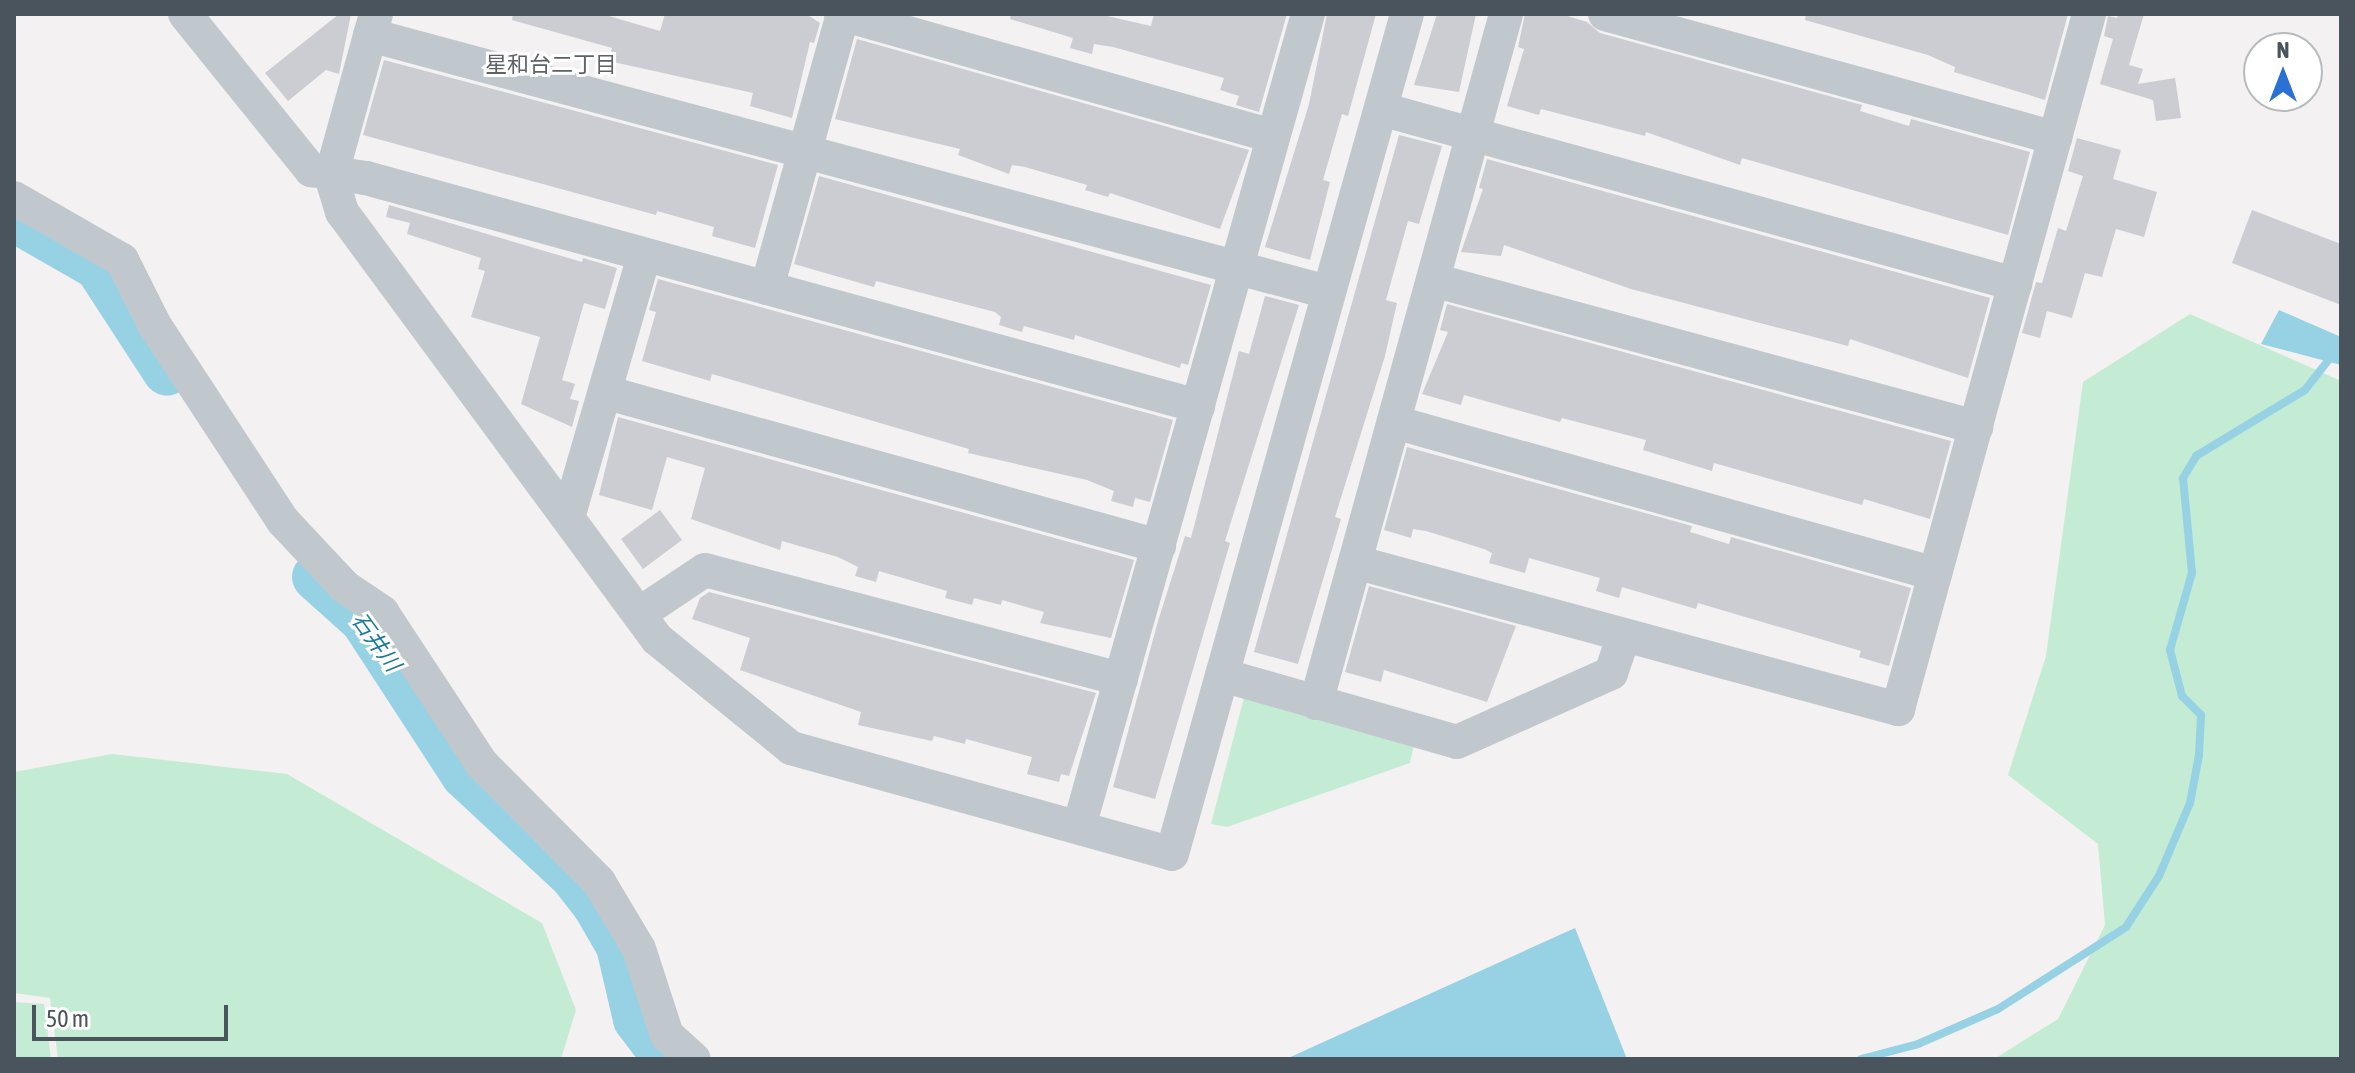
<!DOCTYPE html>
<html>
<head>
<meta charset="utf-8">
<style>
  body { margin:0 }
  #map { position:relative; width:2355px; height:1073px; overflow:hidden; background:#f3f1f1; font-family:"Asap Condensed","Noto Sans JP",sans-serif }
  div>[style] { position:absolute }
  .green>* { inset:0; background:#c4ecd4 }
  .water>* { inset:0; background:#96d2e4 }
  .stream>* { height:8px; margin:-4px; padding:0 4px; transform-origin:4px; border-radius:4px; background:#96d2e4 }
  .river>* { height:48px; margin:-24px; padding:0 24px; transform-origin:24px; border-radius:24px; background:#96d2e4 }
  .building>* { inset:0; background:#cbcdd3 }
  .minor>* { height:34px; margin:-17px; padding:0 17px; transform-origin:17px; border-radius:17px; background:#c0c8ce }
  span { translate:-50% -50%; white-space:nowrap; text-align:center; line-height:1.15; -webkit-text-stroke:6px #fff; paint-order:stroke }
  .neighbourhood-label { font-size:22px; color:#5e6165 }
  .water-label { font-size:22px; color:#1a7b98; font-style:italic }
  .frame { position:absolute; inset:0; border:16px solid #4a545c; pointer-events:none }
  .north { position:absolute; left:2243px; top:32px; width:80px; height:80px; box-sizing:border-box; background:#fff; border:2px solid #b7bbbe; border-radius:50%; rotate:0deg; font-size:22px; font-weight:700; line-height:32px; text-align:center; color:#4a545c }
  .north::after { content:''; display:block; margin:auto; width:28px; height:36px; background:#2b71d3; clip-path:polygon(50% 0,100% 100%,50% 72%,0 100%) }
  .scale { position:absolute; left:32px; top:1005px; width:196px; height:36px; box-sizing:border-box; border:4px solid #4a545c; border-top:0; padding-left:10px; font-size:24px; line-height:28px; white-space:nowrap; color:#4a545c; -webkit-text-stroke:6px #fff; paint-order:stroke }
</style>
</head>
<body>
<div id="map">
  <div class="green">
    <i style="clip-path:polygon(2190px 314px,2341px 381px,2341px 1059px,1994px 1059px,2058px 1019px,2105px 925px,2098px 844px,2008px 775px,2046px 656px,2083px 382px)"></i>
    <i style="clip-path:polygon(1246px 690px,1416px 735px,1410px 763px,1227px 827px,1211px 824px)"></i>
    <i style="clip-path:polygon(112px 754px,287px 774px,542px 923px,576px 1010px,561px 1059px,58px 1059px,50px 998px,14px 993px,14px 772px)"></i>
    <i style="clip-path:polygon(14px 1002px,44px 1004px,51px 1059px,14px 1059px)"></i>
  </div>
  <div class="water">
    <i style="clip-path:polygon(2279px 310px,2341px 337px,2341px 365px,2261px 344px)"></i>
    <i style="clip-path:polygon(1575px 928px,1627px 1059px,1286px 1059px)"></i>
  </div>
  <div class="stream">
    <i style="left:1861px;top:1059px;width:59px;rotate:-14.7deg"></i>
    <i style="left:1918px;top:1044px;width:87px;rotate:-23.6deg"></i>
    <i style="left:1998px;top:1009px;width:152px;rotate:-32.6deg"></i>
    <i style="left:2126px;top:927px;width:61px;rotate:-57.1deg"></i>
    <i style="left:2159px;top:876px;width:79px;rotate:-67deg"></i>
    <i style="left:2190px;top:803px;width:49px;rotate:-79.4deg"></i>
    <i style="left:2199px;top:755px;width:40px;rotate:-87.1deg"></i>
    <i style="left:2201px;top:715px;width:27px;rotate:-135deg"></i>
    <i style="left:2182px;top:696px;width:48px;rotate:-104.6deg"></i>
    <i style="left:2170px;top:650px;width:80px;rotate:-74.1deg"></i>
    <i style="left:2192px;top:573px;width:95px;rotate:-95.4deg"></i>
    <i style="left:2183px;top:478px;width:26px;rotate:-59deg"></i>
    <i style="left:2196px;top:456px;width:127px;rotate:-31.2deg"></i>
    <i style="left:2305px;top:390px;width:37px;rotate:-52deg"></i>
  </div>
  <div class="river">
    <i style="left:14px;top:218px;width:97px;rotate:29.7deg"></i>
    <i style="left:98px;top:266px;width:126px;rotate:56.9deg"></i>
    <i style="left:316px;top:577px;width:64px;rotate:41.9deg"></i>
    <i style="left:364px;top:620px;width:185px;rotate:56.9deg"></i>
    <i style="left:465px;top:775px;width:147px;rotate:42.8deg"></i>
    <i style="left:573px;top:875px;width:39px;rotate:52deg"></i>
    <i style="left:597px;top:906px;width:46px;rotate:60.1deg"></i>
    <i style="left:620px;top:946px;width:75px;rotate:76.9deg"></i>
    <i style="left:637px;top:1019px;width:50px;rotate:53.1deg"></i>
  </div>
  <div class="building">
    <i style="clip-path:polygon(339px 14px,351px 14px,339px 74px,326px 70px,288px 101px,265px 73px)"></i>
    <i style="clip-path:polygon(513px 14px,602px 14px,660px 31px,665px 14px,806px 14px,820px 23px,814px 43px,810px 42px,792px 118px,750px 106px,753px 93px,609px 61px,612px 48px,512px 20px)"></i>
    <i style="clip-path:polygon(1011px 14px,1098px 14px,1151px 26px,1154px 14px,1287px 14px,1259px 112px,1236px 105px,1239px 96px,1220px 90px,1224px 78px,1113px 47px,1094px 44px,1092px 54px,1070px 48px,1073px 38px,1010px 19px)"></i>
    <i style="clip-path:polygon(1327px 14px,1376px 14px,1348px 116px,1342px 114px,1323px 180px,1330px 182px,1310px 260px,1265px 247px,1309px 104px)"></i>
    <i style="clip-path:polygon(1437px 14px,1476px 14px,1459px 92px,1414px 85px)"></i>
    <i style="clip-path:polygon(1525px 14px,1561px 14px,1587px 22px,1600px 33px,1862px 105px,1860px 111px,1909px 126px,1911px 119px,2030px 152px,2008px 235px,1742px 158px,1740px 165px,1646px 132px,1645px 136px,1541px 109px,1539px 115px,1507px 106px,1524px 49px,1518px 47px)"></i>
    <i style="clip-path:polygon(1806px 14px,2068px 14px,2045px 100px,1954px 72px,1955px 67px,1928px 55px,1805px 20px)"></i>
    <i style="clip-path:polygon(2119px 14px,2144px 14px,2129px 65px,2143px 69px,2138px 84px,2175px 78px,2181px 118px,2156px 121px,2153px 100px,2100px 84px,2113px 39px,2104px 36px,2108px 16px,2117px 18px)"></i>
    <i style="clip-path:polygon(857px 39px,1249px 150px,1220px 229px,1110px 193px,1108px 197px,1085px 190px,1087px 185px,1025px 167px,1012px 165px,1009px 174px,958px 155px,960px 149px,835px 119px)"></i>
    <i style="clip-path:polygon(384px 60px,778px 165px,755px 248px,712px 236px,714px 227px,657px 211px,656px 215px,363px 135px)"></i>
    <i style="clip-path:polygon(1399px 135px,1442px 146px,1419px 224px,1408px 221px,1386px 300px,1397px 303px,1385px 356px,1335px 517px,1341px 519px,1298px 664px,1254px 652px)"></i>
    <i style="clip-path:polygon(2077px 138px,2121px 150px,2113px 179px,2157px 192px,2144px 237px,2116px 229px,2102px 277px,2085px 273px,2072px 318px,2047px 311px,2040px 338px,2022px 333px,2036px 282px,2042px 283px,2058px 228px,2066px 231px,2083px 176px,2068px 171px)"></i>
    <i style="clip-path:polygon(1487px 159px,1990px 298px,1968px 378px,1850px 339px,1848px 346px,1631px 289px,1504px 245px,1501px 256px,1461px 252px,1483px 189px,1479px 188px)"></i>
    <i style="clip-path:polygon(819px 176px,1211px 285px,1188px 365px,1181px 363px,1180px 368px,1075px 335px,1074px 340px,1024px 326px,1022px 332px,999px 325px,1001px 317px,995px 312px,876px 281px,874px 287px,794px 264px)"></i>
    <i style="clip-path:polygon(389px 205px,582px 262px,583px 258px,617px 268px,605px 309px,584px 303px,562px 380px,575px 384px,570px 399px,579px 401px,572px 427px,521px 404px,540px 337px,471px 317px,485px 271px,478px 269px,481px 258px,407px 234px,410px 223px,386px 217px)"></i>
    <i style="clip-path:polygon(2252px 210px,2341px 244px,2341px 305px,2232px 263px)"></i>
    <i style="clip-path:polygon(658px 279px,1173px 420px,1150px 502px,1135px 498px,1133px 507px,1111px 501px,1114px 491px,1087px 480px,968px 453px,969px 449px,712px 374px,710px 381px,642px 361px,656px 312px,649px 310px)"></i>
    <i style="clip-path:polygon(1265px 296px,1299px 305px,1225px 541px,1230px 543px,1155px 799px,1113px 787px,1158px 621px,1185px 536px,1191px 538px,1239px 351px,1249px 354px)"></i>
    <i style="clip-path:polygon(1447px 304px,1951px 441px,1930px 519px,1864px 499px,1862px 505px,1714px 463px,1712px 471px,1643px 450px,1646px 440px,1562px 418px,1560px 422px,1464px 395px,1461px 405px,1422px 394px,1448px 332px,1440px 330px)"></i>
    <i style="clip-path:polygon(618px 417px,1134px 560px,1111px 638px,1040px 623px,1044px 612px,1002px 600px,1001px 605px,974px 598px,972px 605px,945px 598px,947px 591px,879px 571px,876px 582px,855px 576px,858px 567px,838px 557px,782px 541px,780px 550px,691px 519px,705px 468px,667px 457px,652px 510px,599px 495px)"></i>
    <i style="clip-path:polygon(1407px 447px,1692px 526px,1690px 532px,1729px 544px,1731px 537px,1911px 588px,1889px 666px,1859px 657px,1861px 651px,1698px 603px,1696px 609px,1622px 587px,1619px 598px,1596px 591px,1600px 578px,1529px 558px,1525px 573px,1489px 563px,1492px 553px,1484px 549px,1426px 531px,1413px 529px,1411px 538px,1384px 530px)"></i>
    <i style="clip-path:polygon(660px 510px,682px 540px,643px 569px,621px 539px)"></i>
    <i style="clip-path:polygon(1369px 586px,1516px 626px,1487px 702px,1384px 670px,1381px 682px,1345px 672px)"></i>
    <i style="clip-path:polygon(709px 592px,1096px 693px,1069px 776px,1061px 774px,1059px 782px,1027px 774px,1032px 757px,966px 739px,965px 744px,934px 736px,932px 741px,858px 725px,861px 712px,740px 670px,750px 638px,692px 619px,700px 598px)"></i>
  </div>
  <div class="minor">
    <i style="left:185px;top:14px;width:201px;rotate:51.1deg"></i>
    <i style="left:311px;top:170px;width:56px;rotate:8.3deg"></i>
    <i style="left:366px;top:178px;width:863px;rotate:15.33deg"></i>
    <i style="left:376px;top:14px;width:168px;rotate:105.5deg"></i>
    <i style="left:331px;top:176px;width:38px;rotate:73deg"></i>
    <i style="left:342px;top:212px;width:531px;rotate:53.58deg"></i>
    <i style="left:657px;top:639px;width:173px;rotate:39.1deg"></i>
    <i style="left:791px;top:748px;width:395px;rotate:15.5deg"></i>
    <i style="left:1172px;top:854px;width:872px;rotate:-74.37deg"></i>
    <i style="left:841px;top:14px;width:448px;rotate:15.8deg"></i>
    <i style="left:1605px;top:14px;width:467px;rotate:15.4deg"></i>
    <i style="left:370px;top:35px;width:992px;rotate:15.02deg"></i>
    <i style="left:1381px;top:109px;width:658px;rotate:15.43deg"></i>
    <i style="left:14px;top:198px;width:125px;rotate:29.9deg"></i>
    <i style="left:122px;top:260px;width:72px;rotate:63.4deg"></i>
    <i style="left:154px;top:324px;width:235px;rotate:56.8deg"></i>
    <i style="left:283px;top:521px;width:91px;rotate:46.8deg"></i>
    <i style="left:345px;top:587px;width:45px;rotate:34deg"></i>
    <i style="left:382px;top:612px;width:181px;rotate:56.7deg"></i>
    <i style="left:481px;top:763px;width:168px;rotate:45.2deg"></i>
    <i style="left:599px;top:882px;width:78px;rotate:59.2deg"></i>
    <i style="left:639px;top:949px;width:90px;rotate:72deg"></i>
    <i style="left:667px;top:1035px;width:36px;rotate:42deg"></i>
    <i style="left:1433px;top:280px;width:563px;rotate:15.15deg"></i>
    <i style="left:767px;top:288px;width:284px;rotate:-74.5deg"></i>
    <i style="left:608px;top:393px;width:572px;rotate:15.52deg"></i>
    <i style="left:1394px;top:422px;width:562px;rotate:15.69deg"></i>
    <i style="left:569px;top:514px;width:269px;rotate:-73.8deg"></i>
    <i style="left:1355px;top:562px;width:563px;rotate:15.15deg"></i>
    <i style="left:1898px;top:709px;width:721px;rotate:-74.63deg"></i>
    <i style="left:639px;top:614px;width:79px;rotate:-33.7deg"></i>
    <i style="left:705px;top:570px;width:430px;rotate:14.7deg"></i>
    <i style="left:1222px;top:675px;width:244px;rotate:15.9deg"></i>
    <i style="left:1457px;top:742px;width:169px;rotate:-24.1deg"></i>
    <i style="left:1611px;top:673px;width:40px;rotate:-71.1deg"></i>
    <i style="left:1316px;top:703px;width:715px;rotate:-74.58deg"></i>
    <i style="left:1079px;top:827px;width:845px;rotate:-74.27deg"></i>
  </div>
  <div class="neighbourhood-label">
    <span style="left:551px;top:65px">星和台二丁目</span>
  </div>
  <div class="water-label">
    <span style="left:376px;top:642px;rotate:54deg">石井川</span>
  </div>
  <div class="frame"></div>
  <div class="north">N</div>
  <div class="scale">50 m</div>
</div>
</body>
</html>
